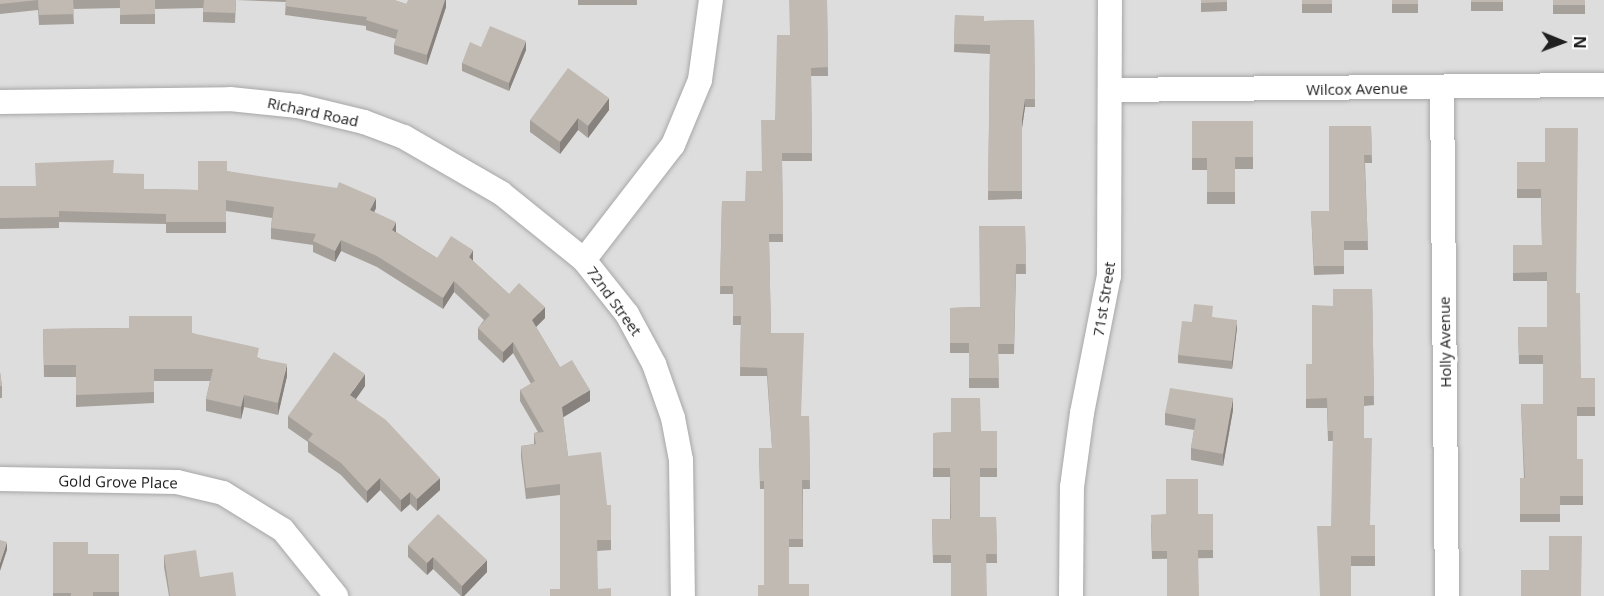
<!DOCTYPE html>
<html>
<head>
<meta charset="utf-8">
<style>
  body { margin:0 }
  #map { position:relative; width:1604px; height:596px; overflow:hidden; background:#f1eee7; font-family:"Open Sans",sans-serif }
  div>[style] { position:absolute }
  .residential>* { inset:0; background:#dedddd }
  .roads { filter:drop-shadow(0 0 2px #a7a7a7) drop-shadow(0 0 2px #a7a7a7) }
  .street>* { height:24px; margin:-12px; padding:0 12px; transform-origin:12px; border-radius:12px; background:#fff }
  .wall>* { inset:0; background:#a6a09a }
  .shaded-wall>* { inset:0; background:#87827d }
  .building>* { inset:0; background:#c1bab3 }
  span { translate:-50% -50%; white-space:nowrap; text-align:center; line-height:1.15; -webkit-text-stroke:6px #fff; paint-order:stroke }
  .street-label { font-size:15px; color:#202020 }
  .north { position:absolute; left:1532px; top:12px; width:60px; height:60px; -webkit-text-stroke:4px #fff; paint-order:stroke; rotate:91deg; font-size:16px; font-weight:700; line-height:24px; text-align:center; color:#202020 }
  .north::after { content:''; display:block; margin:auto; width:21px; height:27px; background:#202020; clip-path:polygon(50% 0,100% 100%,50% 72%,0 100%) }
</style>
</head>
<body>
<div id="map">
  <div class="residential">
    <i style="clip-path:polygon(0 0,1604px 0,1604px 596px,0 596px)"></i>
  </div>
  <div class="roads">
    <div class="street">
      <i style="left:1442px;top:88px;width:508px;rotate:89.44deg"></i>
      <i style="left:1111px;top:90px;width:493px;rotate:-0.6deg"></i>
      <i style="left:0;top:102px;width:230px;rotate:-0.7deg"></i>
      <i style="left:230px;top:99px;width:68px;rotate:5.9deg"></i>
      <i style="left:298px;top:106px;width:68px;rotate:13.6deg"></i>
      <i style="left:364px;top:122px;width:43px;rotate:20.6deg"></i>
      <i style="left:404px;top:137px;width:112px;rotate:30deg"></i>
      <i style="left:501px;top:193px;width:107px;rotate:38.9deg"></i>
      <i style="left:584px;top:260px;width:69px;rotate:51.5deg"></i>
      <i style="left:627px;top:314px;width:57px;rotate:61.6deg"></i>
      <i style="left:654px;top:364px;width:57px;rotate:70.6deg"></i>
      <i style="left:673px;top:418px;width:43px;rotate:79.2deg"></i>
      <i style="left:681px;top:460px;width:136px;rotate:89.2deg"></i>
      <i style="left:584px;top:260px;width:145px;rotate:-52.3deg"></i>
      <i style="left:673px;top:145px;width:70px;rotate:-67.4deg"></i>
      <i style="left:700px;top:80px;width:81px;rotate:-82.2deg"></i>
      <i style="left:0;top:479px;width:177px;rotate:1deg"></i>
      <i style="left:177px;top:482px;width:47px;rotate:13.4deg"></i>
      <i style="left:223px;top:493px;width:70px;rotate:31.7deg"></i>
      <i style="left:283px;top:530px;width:85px;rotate:51.2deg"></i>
      <i style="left:1071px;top:596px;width:109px;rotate:-89.5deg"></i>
      <i style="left:1072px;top:487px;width:75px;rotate:-82.3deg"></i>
      <i style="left:1082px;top:413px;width:140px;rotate:-78.9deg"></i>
      <i style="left:1109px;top:276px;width:276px;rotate:-89.8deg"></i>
    </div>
  </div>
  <div class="wall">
    <i style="clip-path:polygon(0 0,394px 0,406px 4px,446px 0,446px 7px,427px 65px,394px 54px,394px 45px,396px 39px,366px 30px,366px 26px,285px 15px,286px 2px,236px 0,235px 23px,203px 22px,203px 8px,155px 9px,155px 24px,120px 24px,120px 8px,73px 9px,74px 24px,39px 25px,38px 10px,0 14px)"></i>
    <i style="clip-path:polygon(578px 0,637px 0,637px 5px,578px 5px)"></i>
    <i style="clip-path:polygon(827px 0,828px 76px,811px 76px,812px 161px,782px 161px,783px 242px,769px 242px,771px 333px,801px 416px,809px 416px,810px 489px,803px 489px,803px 547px,789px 547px,764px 585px,764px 489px,760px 489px,759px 448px,772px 448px,767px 376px,740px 376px,741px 325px,733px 325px,733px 294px,720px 294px,722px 201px,745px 201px,762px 171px,775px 120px,790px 35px)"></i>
    <i style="clip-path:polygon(1201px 0,1227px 0,1227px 11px,1201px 12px)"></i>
    <i style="clip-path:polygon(1302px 0,1332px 0,1332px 13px,1302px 13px)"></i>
    <i style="clip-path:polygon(1392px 0,1418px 0,1418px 13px,1392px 13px)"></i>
    <i style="clip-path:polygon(1471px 0,1503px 0,1503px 11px,1471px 11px)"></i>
    <i style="clip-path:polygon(1553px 0,1585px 0,1585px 14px,1553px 14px)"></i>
    <i style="clip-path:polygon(955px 15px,984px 21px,1034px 20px,1035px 107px,1025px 107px,1022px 127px,1022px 199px,988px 200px,990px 54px,954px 52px)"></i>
    <i style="clip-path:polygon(481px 47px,526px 50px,509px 91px,462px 71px,462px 63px)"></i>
    <i style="clip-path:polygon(609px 110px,588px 138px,578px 130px,560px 154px,530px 132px,530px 120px)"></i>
    <i style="clip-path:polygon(1192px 121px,1253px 121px,1253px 169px,1235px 169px,1235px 204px,1207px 204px,1207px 170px,1192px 170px)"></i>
    <i style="clip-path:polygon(1371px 126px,1372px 163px,1365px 163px,1368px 250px,1344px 250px,1344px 274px,1314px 275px,1311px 211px,1329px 211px)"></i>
    <i style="clip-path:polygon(1517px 162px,1545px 162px,1576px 293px,1581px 378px,1595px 378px,1595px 416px,1577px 416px,1577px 459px,1583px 459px,1583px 505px,1560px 505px,1560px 522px,1520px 522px,1520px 478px,1524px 478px,1521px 404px,1543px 404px,1543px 364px,1519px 364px,1518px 327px,1547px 327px,1547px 281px,1513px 281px,1513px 245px,1542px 245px,1541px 198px,1517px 198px)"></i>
    <i style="clip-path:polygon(227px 171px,376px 208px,374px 212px,396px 232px,437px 258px,473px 261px,509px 294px,545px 318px,536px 327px,560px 367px,590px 401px,563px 417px,568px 456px,607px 505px,611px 505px,611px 550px,597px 551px,560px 589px,560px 495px,526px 499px,521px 457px,521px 446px,534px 444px,534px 433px,538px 432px,520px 401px,520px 390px,531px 384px,513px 353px,503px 363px,478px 339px,478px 328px,484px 320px,454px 292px,443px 309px,377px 267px,341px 251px,335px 262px,313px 252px,313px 245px,271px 239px,271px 228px,272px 218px,226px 211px,226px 233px,166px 233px,166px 224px,59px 222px,59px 228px,0 229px,0 186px,35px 186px,114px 173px,144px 189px,198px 190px)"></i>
    <i style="clip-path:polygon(1025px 226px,1026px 274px,1016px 274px,1014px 354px,998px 354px,999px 388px,969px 388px,969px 353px,950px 353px,950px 308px,980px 307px)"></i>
    <i style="clip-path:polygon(1372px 289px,1374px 405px,1364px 406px,1364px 438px,1370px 525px,1375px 525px,1375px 566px,1351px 566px,1333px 441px,1328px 441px,1327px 408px,1306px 408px,1306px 364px,1312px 364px,1333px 306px)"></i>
    <i style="clip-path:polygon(1213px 317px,1237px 328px,1232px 369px,1178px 363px,1178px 355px,1192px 322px)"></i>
    <i style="clip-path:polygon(129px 328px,192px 333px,259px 358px,287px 376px,278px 415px,244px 407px,241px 419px,206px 411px,206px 399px,210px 381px,154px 381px,154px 403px,76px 407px,76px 377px,44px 377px,43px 329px)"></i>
    <i style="clip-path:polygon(0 372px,2px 386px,2px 398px,0 398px)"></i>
    <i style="clip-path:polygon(365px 386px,356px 399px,440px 490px,417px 511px,410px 504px,401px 512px,380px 490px,367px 503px,341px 475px,308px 452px,308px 442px,288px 428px,288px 416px)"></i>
    <i style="clip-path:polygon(1233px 410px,1223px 466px,1191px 460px,1191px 448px,1194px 430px,1165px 425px,1165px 413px)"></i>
    <i style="clip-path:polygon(981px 431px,997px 431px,997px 477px,980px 477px,980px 517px,996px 517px,997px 563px,933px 563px,932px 519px,950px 519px,950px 477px,933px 477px,933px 433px)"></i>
    <i style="clip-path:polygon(1198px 514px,1213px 514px,1213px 558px,1152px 559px,1151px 523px)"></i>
    <i style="clip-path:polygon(53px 542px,88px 554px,119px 554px,119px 596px,53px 596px)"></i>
    <i style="clip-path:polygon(408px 545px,487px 572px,464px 596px,461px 596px,433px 569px,427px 575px,408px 557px)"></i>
    <i style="clip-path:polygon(164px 555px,200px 577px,236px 596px,169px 596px,164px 567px)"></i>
  </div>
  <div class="shaded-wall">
    <i style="clip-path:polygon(445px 0,446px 0,446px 7px,427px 65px,427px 55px)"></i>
    <i style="clip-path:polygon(526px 41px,526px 50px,509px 91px,509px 83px)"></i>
    <i style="clip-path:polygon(609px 98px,609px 110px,588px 138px,588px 126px)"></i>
    <i style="clip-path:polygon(1025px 99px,1025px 107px,1022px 128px,1022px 119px)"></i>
    <i style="clip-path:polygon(578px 118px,578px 130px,560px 154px,560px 142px)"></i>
    <i style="clip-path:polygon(376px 198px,376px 208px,370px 221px,370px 210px)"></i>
    <i style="clip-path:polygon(396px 222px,396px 233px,392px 230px)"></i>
    <i style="clip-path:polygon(341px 240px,341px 251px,335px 262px,335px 251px)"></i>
    <i style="clip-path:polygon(473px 250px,473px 261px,469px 268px,469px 257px)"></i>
    <i style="clip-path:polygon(454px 281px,454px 292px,443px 309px,443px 298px)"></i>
    <i style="clip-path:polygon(545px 307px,545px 318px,532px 331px,532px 320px)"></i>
    <i style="clip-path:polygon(1237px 320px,1237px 328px,1232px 369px,1232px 361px)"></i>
    <i style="clip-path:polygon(513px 342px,513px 353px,503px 363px,503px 352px)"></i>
    <i style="clip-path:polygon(287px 364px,287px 376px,278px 415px,278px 403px)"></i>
    <i style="clip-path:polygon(365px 374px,365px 386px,350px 407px,350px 395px)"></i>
    <i style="clip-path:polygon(590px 390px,590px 401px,562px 418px,562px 407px)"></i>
    <i style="clip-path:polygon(244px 395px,244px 407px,241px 419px,241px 407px)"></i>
    <i style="clip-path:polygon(1233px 398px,1233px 410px,1223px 466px,1223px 454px)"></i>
    <i style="clip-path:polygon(380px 478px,380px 490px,367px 503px,367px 491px)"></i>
    <i style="clip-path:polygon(440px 478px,440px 490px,417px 511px,417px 499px)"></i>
    <i style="clip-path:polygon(410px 492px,410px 504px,401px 512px,401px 500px)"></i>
    <i style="clip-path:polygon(7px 542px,7px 550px,0 571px,0 563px)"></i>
    <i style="clip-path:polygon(433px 557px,433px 569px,427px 575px,427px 563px)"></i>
    <i style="clip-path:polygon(487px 560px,487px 572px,464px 596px,462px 596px,462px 586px)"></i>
  </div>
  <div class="building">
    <i style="clip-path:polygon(0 0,38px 0,0 4px)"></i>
    <i style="clip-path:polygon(38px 0,73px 0,74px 14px,39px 15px)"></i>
    <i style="clip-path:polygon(120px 0,155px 0,155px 14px,120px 15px)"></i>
    <i style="clip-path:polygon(204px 0,236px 0,235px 13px,203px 12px)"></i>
    <i style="clip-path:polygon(286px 0,394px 0,406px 4px,408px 0,445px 0,427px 55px,394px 45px,398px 30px,366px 20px,367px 17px,285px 6px)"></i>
    <i style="clip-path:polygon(789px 0,827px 0,828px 67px,811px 68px,812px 153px,782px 153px,783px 234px,769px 234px,771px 333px,804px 333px,801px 416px,809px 416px,810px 480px,802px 480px,803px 539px,789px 539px,789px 584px,809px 584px,809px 596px,758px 596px,758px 585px,764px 585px,764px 481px,760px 481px,759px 448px,772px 448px,767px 368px,740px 367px,741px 316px,733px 316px,733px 286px,720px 286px,722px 201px,745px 201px,746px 171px,762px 171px,761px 120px,775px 120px,777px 35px,790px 35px)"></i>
    <i style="clip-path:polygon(1201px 0,1227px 0,1227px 2px,1201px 3px)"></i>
    <i style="clip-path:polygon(1302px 0,1332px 0,1332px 4px,1302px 4px)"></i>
    <i style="clip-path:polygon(1392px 0,1418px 0,1418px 4px,1392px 4px)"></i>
    <i style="clip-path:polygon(1471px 0,1503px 0,1503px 2px,1471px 2px)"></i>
    <i style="clip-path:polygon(1553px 0,1585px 0,1585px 5px,1553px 5px)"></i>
    <i style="clip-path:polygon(955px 15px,984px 16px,984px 21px,1034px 20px,1035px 99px,1025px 99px,1022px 119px,1022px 191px,988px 191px,990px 45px,954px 44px)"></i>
    <i style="clip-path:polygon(490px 26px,526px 41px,509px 83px,462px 63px,470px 42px,481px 47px)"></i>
    <i style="clip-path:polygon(568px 68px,609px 98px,588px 126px,578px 118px,560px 142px,530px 120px)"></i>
    <i style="clip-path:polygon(1192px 121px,1253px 121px,1253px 157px,1235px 157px,1235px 192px,1207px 192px,1207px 158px,1192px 158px)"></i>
    <i style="clip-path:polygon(1329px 126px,1371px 126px,1372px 155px,1364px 155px,1368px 241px,1344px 241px,1344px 266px,1314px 266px,1311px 211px,1329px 211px)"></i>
    <i style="clip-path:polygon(1545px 128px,1578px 128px,1576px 293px,1580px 293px,1581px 378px,1595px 378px,1595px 407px,1577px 407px,1577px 459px,1583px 459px,1583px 496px,1560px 496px,1560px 514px,1520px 514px,1520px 478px,1525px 478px,1521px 404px,1543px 404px,1543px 355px,1519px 355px,1518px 327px,1547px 327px,1547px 272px,1513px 273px,1513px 245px,1542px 245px,1541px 189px,1517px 189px,1517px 162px,1545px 162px)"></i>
    <i style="clip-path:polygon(114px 160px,113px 173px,144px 174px,144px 189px,198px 190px,198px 161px,227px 161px,227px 171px,337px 188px,339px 182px,376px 198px,370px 210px,396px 222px,392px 230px,437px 258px,451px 236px,473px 250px,469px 257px,509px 294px,519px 283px,545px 307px,532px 320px,560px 367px,572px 360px,590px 390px,562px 407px,568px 456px,601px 452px,607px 505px,611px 505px,611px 540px,597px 540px,598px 589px,611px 588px,611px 596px,550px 596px,550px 589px,560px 589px,560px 484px,526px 488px,521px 446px,536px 444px,534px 433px,544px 432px,520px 390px,535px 381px,513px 342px,503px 352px,478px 328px,490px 315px,454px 281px,443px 298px,377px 256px,341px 240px,335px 251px,313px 241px,316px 234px,271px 228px,274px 207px,226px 200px,226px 222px,166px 222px,166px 214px,59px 211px,59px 217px,0 218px,0 186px,36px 186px,35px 163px)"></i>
    <i style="clip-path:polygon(979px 226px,1025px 226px,1026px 264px,1016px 264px,1014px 344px,998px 344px,999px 378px,969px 378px,969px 343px,950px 343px,950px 308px,980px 307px)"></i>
    <i style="clip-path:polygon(1333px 289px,1372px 289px,1374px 396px,1364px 396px,1364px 438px,1372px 438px,1370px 525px,1375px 525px,1375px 556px,1351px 556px,1351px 596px,1320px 596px,1317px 526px,1331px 526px,1333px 431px,1328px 431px,1327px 398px,1306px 399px,1306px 364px,1312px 364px,1312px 305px,1333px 306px)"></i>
    <i style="clip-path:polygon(1194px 304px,1213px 306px,1212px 317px,1237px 320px,1232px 361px,1178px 355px,1182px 321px,1192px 322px)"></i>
    <i style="clip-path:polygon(129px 316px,192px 316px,192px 333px,259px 348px,257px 358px,287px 364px,278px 403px,244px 395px,241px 407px,206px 399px,213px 369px,154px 369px,154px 392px,76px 395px,76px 365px,44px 365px,43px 329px,129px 328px)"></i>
    <i style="clip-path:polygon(334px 352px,365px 374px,350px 395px,386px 420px,440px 478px,417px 499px,410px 492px,401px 500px,380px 478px,367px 491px,341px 463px,308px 440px,313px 434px,288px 416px)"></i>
    <i style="clip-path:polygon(0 372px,2px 386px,0 386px)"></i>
    <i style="clip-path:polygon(1170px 388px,1233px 398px,1223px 454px,1191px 448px,1196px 419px,1165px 413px)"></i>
    <i style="clip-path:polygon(951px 398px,980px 398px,981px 431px,997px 431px,997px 468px,980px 468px,980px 517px,996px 517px,997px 554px,986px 554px,987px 596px,951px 596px,951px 555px,933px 555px,932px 519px,951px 519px,950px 468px,933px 468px,933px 433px,951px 432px)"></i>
    <i style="clip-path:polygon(1166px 479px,1198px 479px,1198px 514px,1213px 514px,1213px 550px,1198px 550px,1199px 596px,1167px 596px,1167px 551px,1152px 551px,1151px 515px,1166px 514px)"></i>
    <i style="clip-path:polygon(438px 514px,487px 560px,462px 586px,433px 557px,427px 563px,408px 545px)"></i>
    <i style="clip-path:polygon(1549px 536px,1582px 536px,1581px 596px,1521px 596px,1521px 570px,1549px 570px)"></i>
    <i style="clip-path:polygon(0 540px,7px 542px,0 563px)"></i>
    <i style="clip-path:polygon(53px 542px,88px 542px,88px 554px,119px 554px,119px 592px,93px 592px,93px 596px,71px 596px,71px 593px,53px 593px)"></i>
    <i style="clip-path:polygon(196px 550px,200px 577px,233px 572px,236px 596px,170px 596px,164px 555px)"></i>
  </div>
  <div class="street-label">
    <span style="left:1357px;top:89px;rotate:-1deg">Wilcox Avenue</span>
    <span style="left:313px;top:112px;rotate:12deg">Richard Road</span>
    <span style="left:1104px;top:299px;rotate:-81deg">71st Street</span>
    <span style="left:614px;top:301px;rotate:54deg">72nd Street</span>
    <span style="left:1445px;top:342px;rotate:-91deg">Holly Avenue</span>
    <span style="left:118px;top:482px;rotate:1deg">Gold Grove Place</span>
  </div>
  <div class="north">N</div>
</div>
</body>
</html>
